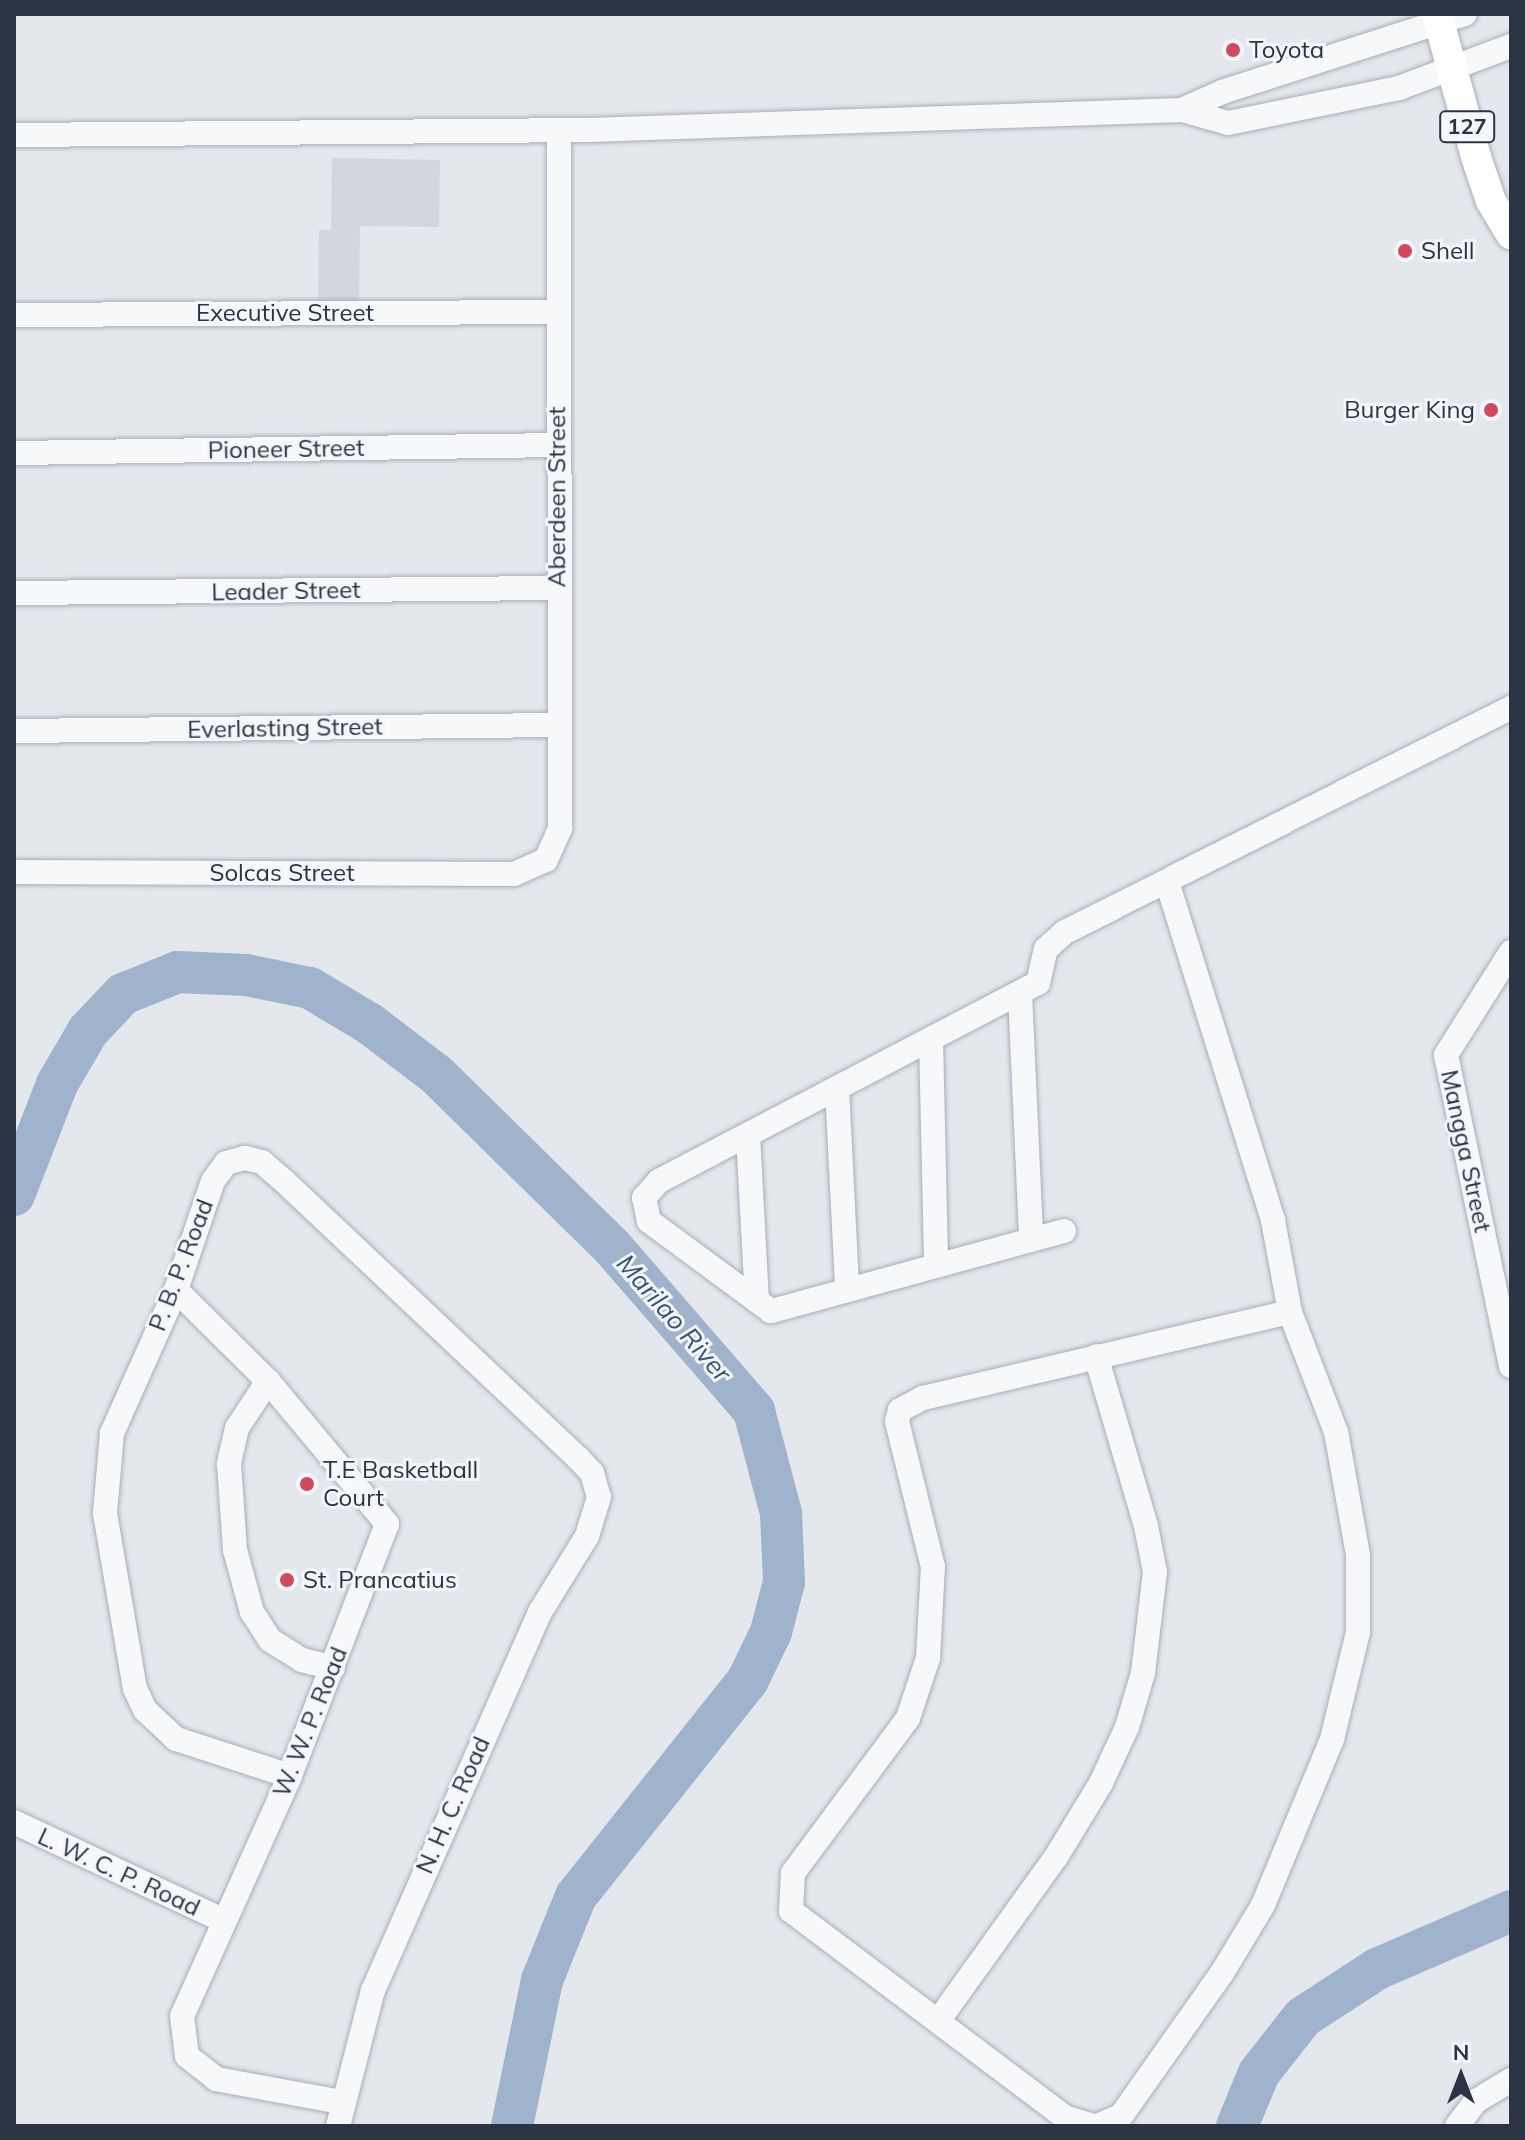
<!DOCTYPE html>
<html>
<head>
<meta charset="utf-8">
<style>
  body { margin:0 }
  #map { position:relative; width:1525px; height:2140px; overflow:hidden; background:#e4e7ec; font-family:Mulish,sans-serif }
  div>[style] { position:absolute }
  .built>* { inset:0; background:#d2d6de }
  .river>* { height:42px; margin:-21px; padding:0 21px; transform-origin:21px; border-radius:21px; background:#9fb4cc }
  .roads { filter:drop-shadow(0 0 2px #a9aeb7) drop-shadow(0 0 2px #a9aeb7) }
  .minor>* { height:24px; margin:-12px; padding:0 12px; transform-origin:12px; border-radius:12px; background:#f7f8fa }
  .major>* { height:30px; margin:-15px; padding:0 15px; transform-origin:15px; border-radius:15px; background:#fff }
  .dots>* { width:22px; height:22px; translate:-50% -50%; box-sizing:border-box; border:4px solid #f4f6f9; border-radius:50% }
  span { translate:-50% -50%; white-space:nowrap; text-align:center; line-height:1.15; -webkit-text-stroke:6px #f4f6f9; paint-order:stroke }
  .shield-label span { padding:2px 6px; background:#f4f6f9; border:2px solid; border-radius:6px; -webkit-text-stroke-width:0 }
  .shield-label { font-size:22px; color:#2b3445; font-weight:700 }
  .poi-label { font-size:24px; color:#2b3445 }
  .left { translate:0 -50%; text-align:left }
  .right { translate:-100% -50%; text-align:right }
  .street-label { font-size:24px; color:#2b3445 }
  .water-label { font-size:26px; color:#34527a; font-style:italic }
  .frame { position:absolute; inset:0; border:16px solid #2b3445; pointer-events:none }
  .north { position:absolute; left:1421px; top:2036px; width:80px; height:80px; -webkit-text-stroke:6px #f4f6f9; paint-order:stroke; rotate:0deg; font-size:22px; font-weight:700; line-height:32px; text-align:center; color:#2b3445 }
  .north::after { content:''; display:block; margin:auto; width:28px; height:36px; background:#2b3445; clip-path:polygon(50% 0,100% 100%,50% 72%,0 100%) }
</style>
</head>
<body>
<div id="map">
  <div class="built">
    <i style="clip-path:polygon(332px 158px,440px 160px,439px 227px,360px 226px,359px 303px,318px 303px,319px 230px,331px 230px)"></i>
  </div>
  <div class="river">
    <i style="left:14px;top:1195px;width:119px;rotate:-68.8deg"></i>
    <i style="left:57px;top:1084px;width:61px;rotate:-59.7deg"></i>
    <i style="left:88px;top:1031px;width:51px;rotate:-46.6deg"></i>
    <i style="left:123px;top:994px;width:59px;rotate:-21.8deg"></i>
    <i style="left:178px;top:972px;width:68px;rotate:2.5deg"></i>
    <i style="left:246px;top:975px;width:65px;rotate:11.5deg"></i>
    <i style="left:310px;top:988px;width:70px;rotate:31deg"></i>
    <i style="left:370px;top:1024px;width:84px;rotate:37.3deg"></i>
    <i style="left:437px;top:1075px;width:247px;rotate:44.5deg"></i>
    <i style="left:613px;top:1248px;width:216px;rotate:49.1deg"></i>
    <i style="left:754px;top:1411px;width:106px;rotate:75.2deg"></i>
    <i style="left:781px;top:1513px;width:69px;rotate:87.5deg"></i>
    <i style="left:784px;top:1582px;width:52px;rotate:104.6deg"></i>
    <i style="left:771px;top:1632px;width:53px;rotate:115.6deg"></i>
    <i style="left:748px;top:1680px;width:276px;rotate:128.5deg"></i>
    <i style="left:576px;top:1896px;width:91px;rotate:112deg"></i>
    <i style="left:542px;top:1980px;width:149px;rotate:101.6deg"></i>
    <i style="left:1237px;top:2126px;width:57px;rotate:-67.5deg"></i>
    <i style="left:1259px;top:2073px;width:71px;rotate:-51.8deg"></i>
    <i style="left:1303px;top:2017px;width:88px;rotate:-33deg"></i>
    <i style="left:1377px;top:1969px;width:146px;rotate:-23.4deg"></i>
  </div>
  <div class="roads">
    <div class="minor">
      <i style="left:1182px;top:110px;width:44px;rotate:-24.2deg"></i>
      <i style="left:1222px;top:92px;width:255px;rotate:-17.8deg"></i>
      <i style="left:14px;top:135px;width:575px;rotate:-0.5deg"></i>
      <i style="left:589px;top:130px;width:593px;rotate:-1.93deg"></i>
      <i style="left:1182px;top:110px;width:48px;rotate:15.8deg"></i>
      <i style="left:1228px;top:123px;width:175px;rotate:-11.6deg"></i>
      <i style="left:1399px;top:88px;width:120px;rotate:-20.6deg"></i>
      <i style="left:14px;top:315px;width:542px;rotate:-0.32deg"></i>
      <i style="left:14px;top:453px;width:544px;rotate:-0.84deg"></i>
      <i style="left:14px;top:593px;width:543px;rotate:-0.53deg"></i>
      <i style="left:14px;top:731px;width:543px;rotate:-0.63deg"></i>
      <i style="left:14px;top:872px;width:500px;rotate:0.23deg"></i>
      <i style="left:514px;top:874px;width:35px;rotate:-24deg"></i>
      <i style="left:546px;top:860px;width:35px;rotate:-66deg"></i>
      <i style="left:560px;top:828px;width:698px;rotate:-90.08deg"></i>
      <i style="left:1511px;top:952px;width:122px;rotate:122.3deg"></i>
      <i style="left:1446px;top:1055px;width:318px;rotate:78.2deg"></i>
      <i style="left:1020px;top:993px;width:246px;rotate:87.4deg"></i>
      <i style="left:931px;top:1039px;width:223px;rotate:88.7deg"></i>
      <i style="left:837px;top:1088px;width:199px;rotate:87.1deg"></i>
      <i style="left:748px;top:1135px;width:166px;rotate:86.9deg"></i>
      <i style="left:1064px;top:1231px;width:304px;rotate:164.7deg"></i>
      <i style="left:771px;top:1311px;width:152px;rotate:-143.6deg"></i>
      <i style="left:649px;top:1221px;width:24px;rotate:-102deg"></i>
      <i style="left:644px;top:1198px;width:23px;rotate:-49deg"></i>
      <i style="left:659px;top:1181px;width:428px;rotate:-27.6deg"></i>
      <i style="left:1038px;top:983px;width:35px;rotate:-77deg"></i>
      <i style="left:1046px;top:949px;width:25px;rotate:-42deg"></i>
      <i style="left:1065px;top:932px;width:499px;rotate:-26.7deg"></i>
      <i style="left:176px;top:1290px;width:129px;rotate:44.7deg"></i>
      <i style="left:268px;top:1381px;width:186px;rotate:50.2deg"></i>
      <i style="left:387px;top:1524px;width:270px;rotate:111.1deg"></i>
      <i style="left:290px;top:1776px;width:263px;rotate:114.2deg"></i>
      <i style="left:182px;top:2016px;width:40px;rotate:82.9deg"></i>
      <i style="left:187px;top:2056px;width:37px;rotate:38deg"></i>
      <i style="left:216px;top:2079px;width:127px;rotate:10.4deg"></i>
      <i style="left:268px;top:1381px;width:56px;rotate:123.4deg"></i>
      <i style="left:237px;top:1428px;width:37px;rotate:103deg"></i>
      <i style="left:229px;top:1464px;width:86px;rotate:86deg"></i>
      <i style="left:235px;top:1550px;width:64px;rotate:74.7deg"></i>
      <i style="left:252px;top:1612px;width:33px;rotate:57deg"></i>
      <i style="left:270px;top:1640px;width:38px;rotate:32deg"></i>
      <i style="left:302px;top:1660px;width:32px;rotate:14deg"></i>
      <i style="left:290px;top:1776px;width:120px;rotate:-162deg"></i>
      <i style="left:176px;top:1739px;width:42px;rotate:-136.9deg"></i>
      <i style="left:145px;top:1710px;width:23px;rotate:-115deg"></i>
      <i style="left:135px;top:1689px;width:179px;rotate:-99.7deg"></i>
      <i style="left:105px;top:1513px;width:80px;rotate:-85deg"></i>
      <i style="left:112px;top:1433px;width:157px;rotate:-65.9deg"></i>
      <i style="left:176px;top:1290px;width:115px;rotate:-71.3deg"></i>
      <i style="left:213px;top:1181px;width:22px;rotate:-54deg"></i>
      <i style="left:226px;top:1163px;width:20px;rotate:-15deg"></i>
      <i style="left:245px;top:1158px;width:17px;rotate:13deg"></i>
      <i style="left:262px;top:1162px;width:30px;rotate:41deg"></i>
      <i style="left:285px;top:1182px;width:403px;rotate:43.3deg"></i>
      <i style="left:578px;top:1458px;width:21px;rotate:47deg"></i>
      <i style="left:592px;top:1473px;width:25px;rotate:74deg"></i>
      <i style="left:599px;top:1497px;width:41px;rotate:107.1deg"></i>
      <i style="left:587px;top:1536px;width:89px;rotate:121.7deg"></i>
      <i style="left:540px;top:1612px;width:413px;rotate:113.8deg"></i>
      <i style="left:373px;top:1990px;width:140px;rotate:104.4deg"></i>
      <i style="left:14px;top:1822px;width:232px;rotate:25.2deg"></i>
      <i style="left:938px;top:2021px;width:202px;rotate:-54.3deg"></i>
      <i style="left:1056px;top:1857px;width:87px;rotate:-58.7deg"></i>
      <i style="left:1101px;top:1783px;width:62px;rotate:-65.1deg"></i>
      <i style="left:1127px;top:1727px;width:56px;rotate:-73.5deg"></i>
      <i style="left:1143px;top:1673px;width:102px;rotate:-83.2deg"></i>
      <i style="left:1155px;top:1572px;width:47px;rotate:-101.1deg"></i>
      <i style="left:1146px;top:1526px;width:177px;rotate:-106.4deg"></i>
      <i style="left:1093px;top:2126px;width:28px;rotate:-163deg"></i>
      <i style="left:1066px;top:2118px;width:344px;rotate:-143deg"></i>
      <i style="left:791px;top:1911px;width:38px;rotate:-87deg"></i>
      <i style="left:793px;top:1873px;width:193px;rotate:-53.4deg"></i>
      <i style="left:908px;top:1718px;width:63px;rotate:-71.6deg"></i>
      <i style="left:928px;top:1658px;width:91px;rotate:-86.9deg"></i>
      <i style="left:933px;top:1567px;width:150px;rotate:-103.9deg"></i>
      <i style="left:897px;top:1421px;width:11px;rotate:-75deg"></i>
      <i style="left:900px;top:1410px;width:26px;rotate:-28deg"></i>
      <i style="left:923px;top:1398px;width:377px;rotate:-13.2deg"></i>
      <i style="left:1097px;top:2126px;width:26px;rotate:-23deg"></i>
      <i style="left:1121px;top:2116px;width:175px;rotate:-54.8deg"></i>
      <i style="left:1222px;top:1973px;width:79px;rotate:-58.9deg"></i>
      <i style="left:1263px;top:1905px;width:180px;rotate:-67.4deg"></i>
      <i style="left:1332px;top:1739px;width:110px;rotate:-76.3deg"></i>
      <i style="left:1358px;top:1632px;width:77px;rotate:-90deg"></i>
      <i style="left:1358px;top:1555px;width:125px;rotate:-100.1deg"></i>
      <i style="left:1336px;top:1432px;width:129px;rotate:-111deg"></i>
      <i style="left:1290px;top:1312px;width:94px;rotate:-100.5deg"></i>
      <i style="left:1273px;top:1220px;width:352px;rotate:-107.4deg"></i>
      <i style="left:1457px;top:2126px;width:31px;rotate:-53deg"></i>
      <i style="left:1476px;top:2101px;width:41px;rotate:-31deg"></i>
    </div>
    <div class="major">
      <i style="left:1437px;top:14px;width:148px;rotate:74.7deg"></i>
      <i style="left:1476px;top:157px;width:46px;rotate:71.2deg"></i>
      <i style="left:1491px;top:201px;width:39px;rotate:59deg"></i>
    </div>
  </div>
  <div class="dots">
    <i style="left:1233px;top:50px;background:#d1495b"></i>
    <i style="left:1405px;top:251px;background:#d1495b"></i>
    <i style="left:1491px;top:410px;background:#d1495b"></i>
    <i style="left:307px;top:1484px;background:#d1495b"></i>
    <i style="left:287px;top:1580px;background:#d1495b"></i>
  </div>
  <div class="shield-label">
    <span style="left:1467px;top:127px">127</span>
  </div>
  <div class="poi-label">
    <span class="left" style="left:1249px;top:50px">Toyota</span>
    <span class="left" style="left:1421px;top:251px">Shell</span>
    <span class="right" style="left:1475px;top:410px">Burger King</span>
    <span class="left" style="left:323px;top:1484px">T.E Basketball<br>Court</span>
    <span class="left" style="left:303px;top:1580px">St. Prancatius</span>
  </div>
  <div class="street-label">
    <span style="left:285px;top:313px">Executive Street</span>
    <span style="left:286px;top:449px;rotate:-1deg">Pioneer Street</span>
    <span style="left:557px;top:497px;rotate:-90deg">Aberdeen Street</span>
    <span style="left:286px;top:591px;rotate:-1deg">Leader Street</span>
    <span style="left:285px;top:728px;rotate:-1deg">Everlasting Street</span>
    <span style="left:282px;top:873px">Solcas Street</span>
    <span style="left:1466px;top:1151px;rotate:78deg">Mangga Street</span>
    <span style="left:181px;top:1265px;rotate:-69deg">P. B. P. Road</span>
    <span style="left:310px;top:1722px;rotate:-68deg">W. W. P. Road</span>
    <span style="left:453px;top:1805px;rotate:-66deg">N. H. C. Road</span>
    <span style="left:119px;top:1872px;rotate:25deg">L. W. C. P. Road</span>
  </div>
  <div class="water-label">
    <span style="left:674px;top:1318px;rotate:49deg">Marilao River</span>
  </div>
  <div class="frame"></div>
  <div class="north">N</div>
</div>
</body>
</html>
